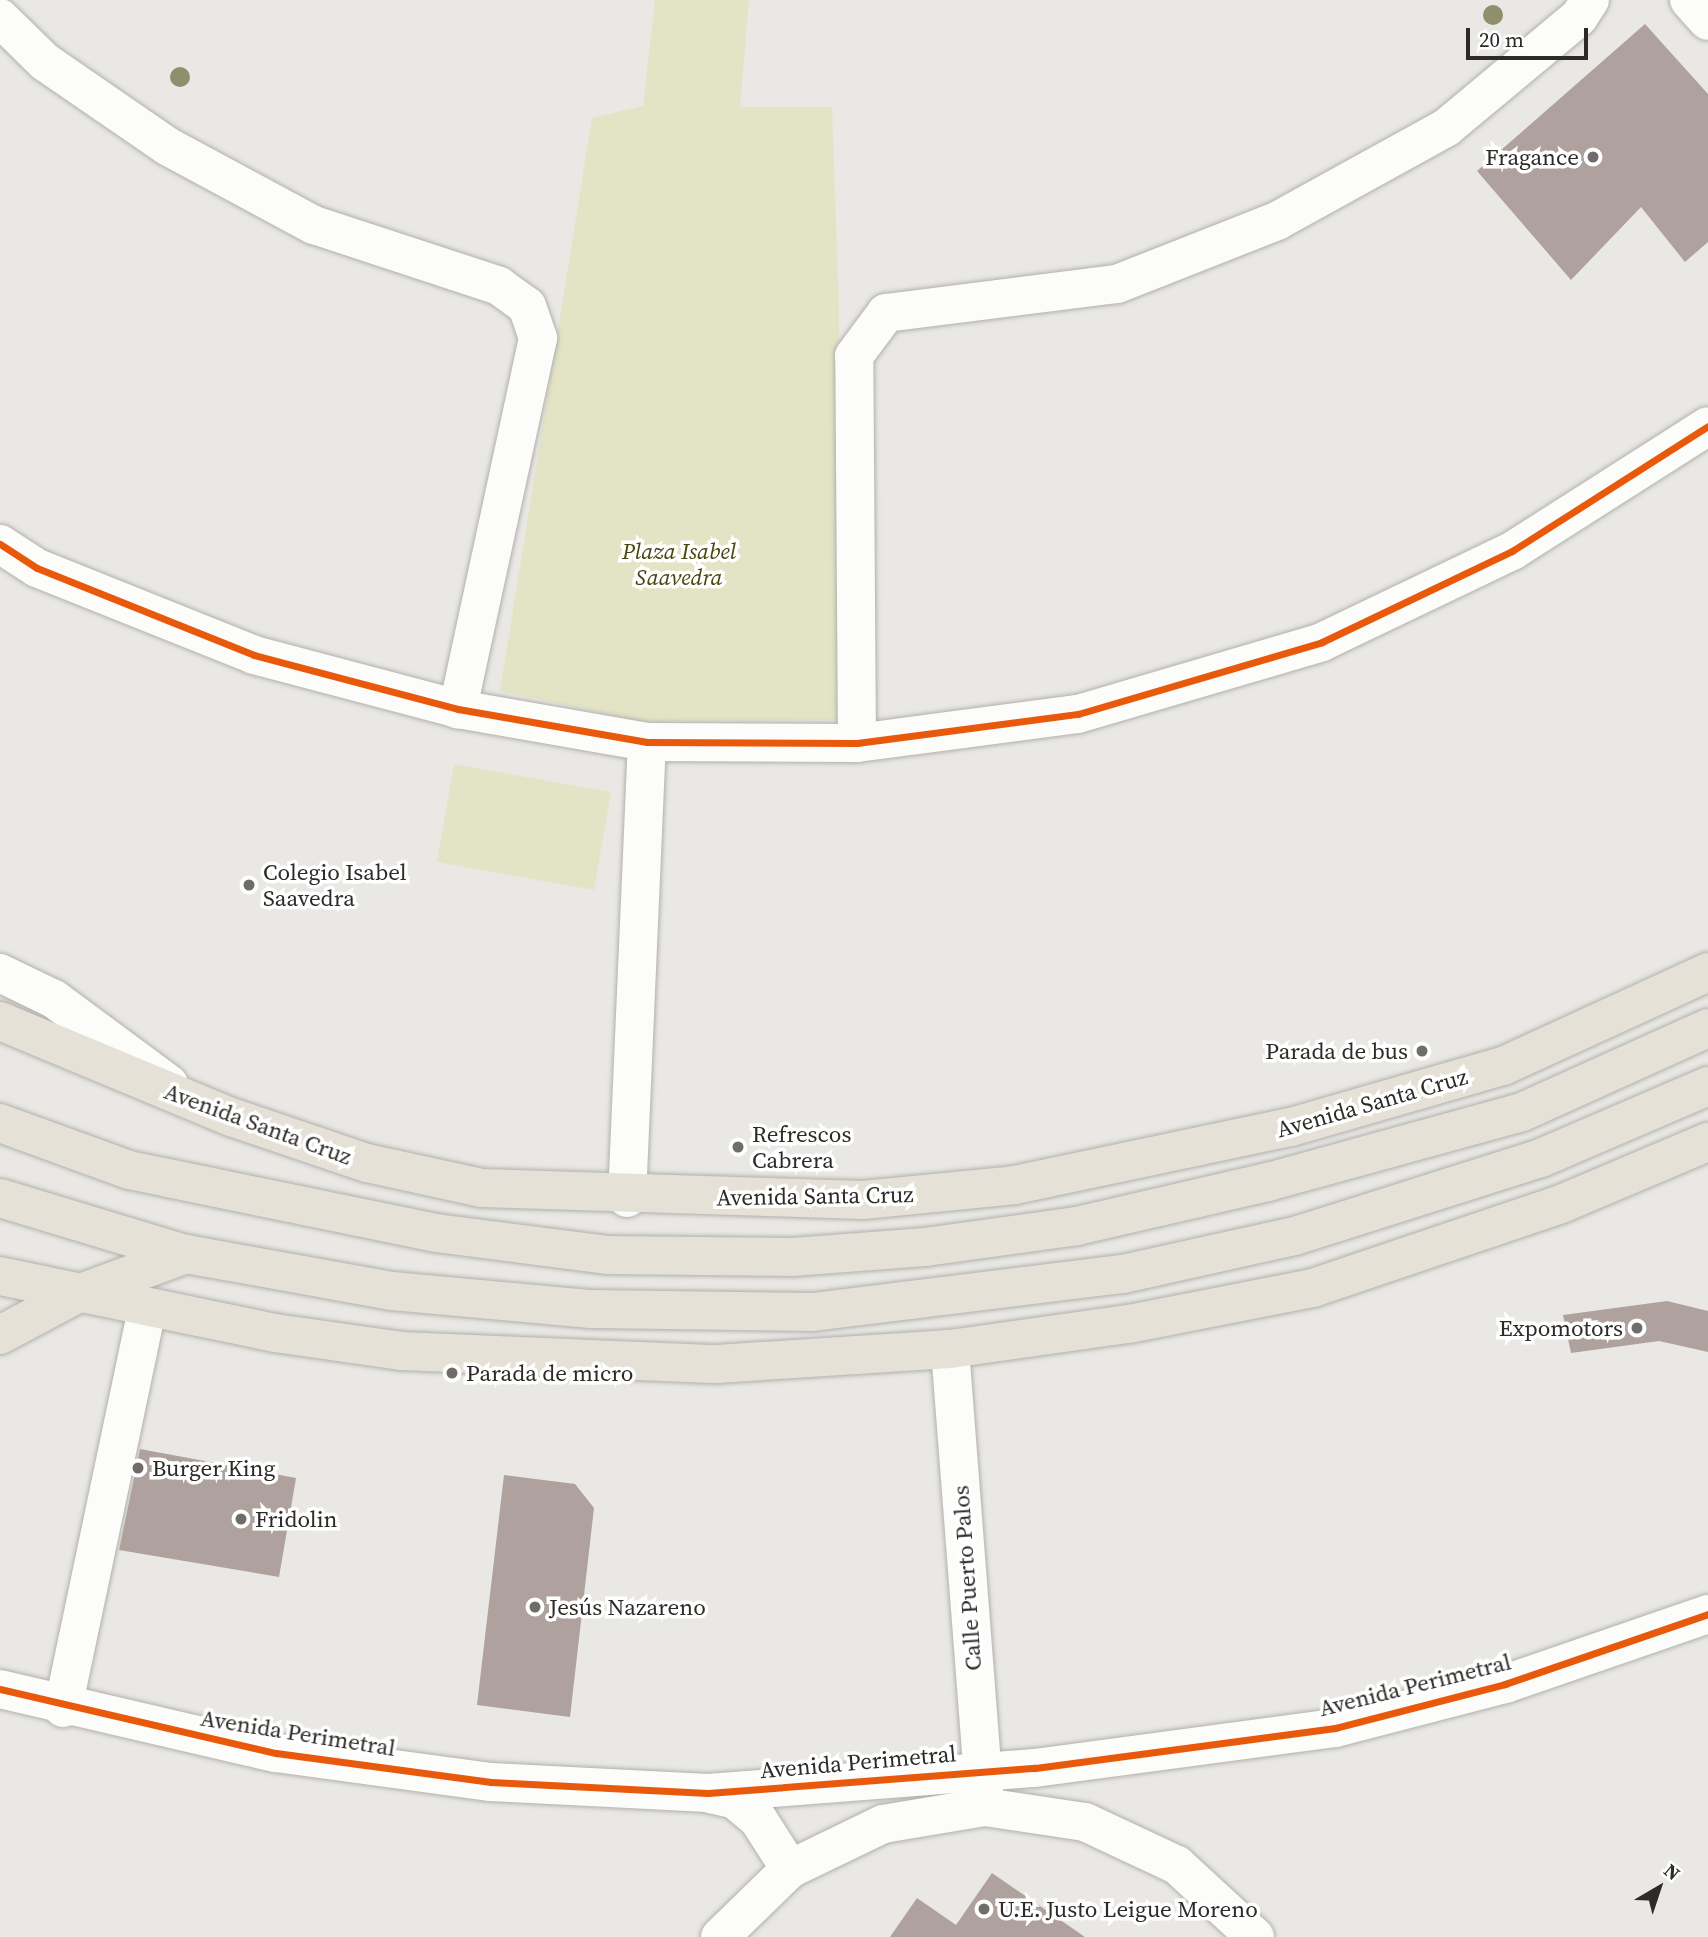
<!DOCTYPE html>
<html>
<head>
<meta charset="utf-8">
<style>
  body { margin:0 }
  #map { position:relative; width:1708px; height:1937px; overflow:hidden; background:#e9e8e4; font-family:"Source Serif 4",serif }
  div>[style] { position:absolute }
  .green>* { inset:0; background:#e3e4c5 }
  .building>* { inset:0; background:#afa19d }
  .roads { filter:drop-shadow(0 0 2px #b1b0ad) drop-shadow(0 0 2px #b1b0ad) }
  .minor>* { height:38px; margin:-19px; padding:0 19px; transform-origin:19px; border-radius:19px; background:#fcfcfb }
  .major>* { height:38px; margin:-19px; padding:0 19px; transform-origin:19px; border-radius:19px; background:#e5e1d7 }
  .cycleway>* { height:7px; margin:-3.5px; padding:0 3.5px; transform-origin:3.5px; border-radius:3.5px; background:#e8590c }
  .trees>* { width:20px; height:20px; margin:-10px; border-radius:50%; background:#8f8f6e }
  .dots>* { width:19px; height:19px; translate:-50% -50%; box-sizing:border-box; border:4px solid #fff; border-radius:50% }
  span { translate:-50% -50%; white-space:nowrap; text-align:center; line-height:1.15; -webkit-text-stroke:7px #fff; paint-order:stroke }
  .poi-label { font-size:23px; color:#2c2b28 }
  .right { translate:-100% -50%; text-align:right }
  .left { translate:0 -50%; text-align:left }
  .park-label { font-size:23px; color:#46460e; font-style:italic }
  .street-label { font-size:23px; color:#2c2b28 }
  .north { position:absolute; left:1624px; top:1853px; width:70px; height:70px; -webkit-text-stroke:5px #fff; paint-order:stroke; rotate:39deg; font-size:19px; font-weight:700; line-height:28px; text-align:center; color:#2c2b28 }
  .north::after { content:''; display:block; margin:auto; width:24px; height:32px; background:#2c2b28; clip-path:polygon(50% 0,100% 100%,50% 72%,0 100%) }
  .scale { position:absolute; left:1466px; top:28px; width:122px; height:32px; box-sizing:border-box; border:4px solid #2c2b28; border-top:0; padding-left:9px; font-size:21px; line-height:24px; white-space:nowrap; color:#2c2b28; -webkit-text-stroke:5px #fff; paint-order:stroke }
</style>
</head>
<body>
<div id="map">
  <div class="green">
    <i style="clip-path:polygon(655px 0,749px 0,740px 107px,832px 107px,839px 309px,838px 720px,640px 721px,500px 691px,592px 118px,643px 106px)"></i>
    <i style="clip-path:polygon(454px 764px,611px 792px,594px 890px,437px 862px)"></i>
  </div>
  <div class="building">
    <i style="clip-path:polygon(1645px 24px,1708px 94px,1708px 242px,1685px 262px,1641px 207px,1571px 280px,1477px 171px)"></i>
    <i style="clip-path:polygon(1667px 1301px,1708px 1311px,1708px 1352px,1659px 1341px,1571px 1353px,1563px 1315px)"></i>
    <i style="clip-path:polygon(140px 1449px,296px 1478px,279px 1577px,119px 1550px)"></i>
    <i style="clip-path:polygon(504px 1475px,575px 1484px,594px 1508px,570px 1717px,477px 1705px)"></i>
    <i style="clip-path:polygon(992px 1873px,1085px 1937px,890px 1937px,917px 1898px,956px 1925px)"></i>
  </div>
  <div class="roads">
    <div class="minor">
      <i style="left:1689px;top:0;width:28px;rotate:48deg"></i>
      <i style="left:0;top:18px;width:63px;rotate:44.4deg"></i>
      <i style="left:45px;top:62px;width:148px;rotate:34.5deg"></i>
      <i style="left:167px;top:146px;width:167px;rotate:28.3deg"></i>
      <i style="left:314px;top:225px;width:195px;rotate:18.2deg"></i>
      <i style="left:499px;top:286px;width:34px;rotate:36deg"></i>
      <i style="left:527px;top:306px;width:34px;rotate:71deg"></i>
      <i style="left:538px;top:338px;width:380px;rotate:102.2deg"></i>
      <i style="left:0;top:544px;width:44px;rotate:33deg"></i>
      <i style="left:37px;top:568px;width:234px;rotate:21.8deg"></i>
      <i style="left:254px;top:655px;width:211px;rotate:14.8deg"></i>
      <i style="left:458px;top:709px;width:192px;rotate:9.9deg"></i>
      <i style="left:647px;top:742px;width:210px;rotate:0.3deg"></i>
      <i style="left:857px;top:743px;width:223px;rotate:-7.5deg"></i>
      <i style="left:1078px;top:714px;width:254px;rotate:-16.4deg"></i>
      <i style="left:1322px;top:642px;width:211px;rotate:-25.6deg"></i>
      <i style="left:1512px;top:551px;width:232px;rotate:-32.5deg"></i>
      <i style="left:857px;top:743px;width:387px;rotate:-90.4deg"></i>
      <i style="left:854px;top:356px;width:54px;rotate:-53.3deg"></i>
      <i style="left:886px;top:313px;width:233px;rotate:-7.2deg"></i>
      <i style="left:1117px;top:284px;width:172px;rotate:-21.5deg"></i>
      <i style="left:1277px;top:221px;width:194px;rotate:-28.9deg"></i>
      <i style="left:1447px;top:127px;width:172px;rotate:-39.8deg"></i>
      <i style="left:1579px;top:17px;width:20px;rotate:-57deg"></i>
      <i style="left:0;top:973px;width:60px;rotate:25.7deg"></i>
      <i style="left:54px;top:999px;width:143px;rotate:36.5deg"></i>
      <i style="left:627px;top:1198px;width:456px;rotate:-87.5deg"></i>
      <i style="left:950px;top:1349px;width:447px;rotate:85.6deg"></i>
      <i style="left:0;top:1689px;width:283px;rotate:13.1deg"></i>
      <i style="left:276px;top:1753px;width:217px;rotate:7.7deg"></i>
      <i style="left:491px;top:1782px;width:217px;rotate:2.9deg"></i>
      <i style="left:708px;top:1793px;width:328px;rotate:-4.4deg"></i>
      <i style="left:1035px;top:1768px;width:303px;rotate:-7.6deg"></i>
      <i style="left:1335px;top:1728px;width:176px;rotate:-14.5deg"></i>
      <i style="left:1505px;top:1684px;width:215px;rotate:-19deg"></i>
      <i style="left:63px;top:1708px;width:409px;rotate:-78.1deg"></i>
      <i style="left:710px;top:1794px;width:26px;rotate:13deg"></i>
      <i style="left:735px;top:1800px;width:30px;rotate:40deg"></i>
      <i style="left:758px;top:1819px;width:59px;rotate:57.4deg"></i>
      <i style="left:720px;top:1937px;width:98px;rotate:-44.2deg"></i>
      <i style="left:790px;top:1869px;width:103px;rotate:-25.8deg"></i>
      <i style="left:883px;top:1824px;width:103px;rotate:-9.5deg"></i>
      <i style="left:985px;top:1807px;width:101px;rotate:8.5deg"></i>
      <i style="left:1085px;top:1822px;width:102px;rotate:25.1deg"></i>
      <i style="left:1177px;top:1865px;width:106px;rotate:42.7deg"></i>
    </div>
    <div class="major">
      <i style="left:0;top:1021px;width:250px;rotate:22.6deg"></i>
      <i style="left:231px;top:1117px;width:144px;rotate:18.7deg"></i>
      <i style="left:367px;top:1163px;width:118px;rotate:12.3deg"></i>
      <i style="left:482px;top:1188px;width:381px;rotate:1.8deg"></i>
      <i style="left:863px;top:1200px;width:153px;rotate:-5.6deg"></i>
      <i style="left:1015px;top:1185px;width:282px;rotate:-11.9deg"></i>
      <i style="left:1291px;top:1127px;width:221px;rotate:-16.1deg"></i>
      <i style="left:1503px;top:1066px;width:226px;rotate:-24.6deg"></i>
      <i style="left:0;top:1123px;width:137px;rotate:20deg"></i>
      <i style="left:129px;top:1170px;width:313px;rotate:11.6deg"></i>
      <i style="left:436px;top:1233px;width:172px;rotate:7.3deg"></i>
      <i style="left:607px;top:1255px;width:186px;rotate:0.6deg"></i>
      <i style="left:793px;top:1257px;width:133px;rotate:-4.3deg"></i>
      <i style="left:926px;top:1247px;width:152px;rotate:-7.9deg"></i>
      <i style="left:1077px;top:1226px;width:196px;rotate:-13deg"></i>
      <i style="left:1268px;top:1182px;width:263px;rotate:-15.4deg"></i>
      <i style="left:1522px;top:1112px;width:204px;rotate:-24.3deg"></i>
      <i style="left:0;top:1198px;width:194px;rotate:16.8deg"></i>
      <i style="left:186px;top:1254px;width:209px;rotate:10.2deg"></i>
      <i style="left:392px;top:1291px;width:200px;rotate:5.2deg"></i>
      <i style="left:591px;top:1309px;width:222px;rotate:0.8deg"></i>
      <i style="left:813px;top:1312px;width:312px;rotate:-7deg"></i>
      <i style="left:1123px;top:1274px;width:176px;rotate:-12.5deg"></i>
      <i style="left:1295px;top:1236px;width:258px;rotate:-17.6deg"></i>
      <i style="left:1541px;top:1158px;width:182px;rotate:-23.3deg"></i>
      <i style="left:0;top:1276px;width:281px;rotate:11.7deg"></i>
      <i style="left:275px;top:1333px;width:127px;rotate:8.1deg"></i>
      <i style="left:401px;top:1351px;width:316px;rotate:2.4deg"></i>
      <i style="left:717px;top:1364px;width:233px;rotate:-3.7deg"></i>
      <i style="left:950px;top:1349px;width:181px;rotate:-8deg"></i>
      <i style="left:1129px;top:1324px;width:187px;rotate:-11.1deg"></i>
      <i style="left:1313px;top:1288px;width:262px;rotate:-18.7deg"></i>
      <i style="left:1561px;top:1204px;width:160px;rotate:-22.9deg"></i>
      <i style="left:0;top:1335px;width:85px;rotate:-28.1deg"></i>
      <i style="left:75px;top:1295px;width:118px;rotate:-20.3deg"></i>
    </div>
  </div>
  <div class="cycleway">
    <i style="left:0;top:544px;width:44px;rotate:33deg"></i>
    <i style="left:37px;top:568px;width:234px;rotate:21.8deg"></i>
    <i style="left:254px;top:655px;width:211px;rotate:14.8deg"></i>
    <i style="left:458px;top:709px;width:192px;rotate:9.9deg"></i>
    <i style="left:647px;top:742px;width:210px;rotate:0.3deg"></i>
    <i style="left:857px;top:743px;width:223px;rotate:-7.5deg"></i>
    <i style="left:1078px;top:714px;width:254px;rotate:-16.4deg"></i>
    <i style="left:1322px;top:642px;width:211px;rotate:-25.6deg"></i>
    <i style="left:1512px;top:551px;width:232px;rotate:-32.5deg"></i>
    <i style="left:0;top:1689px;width:283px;rotate:13.1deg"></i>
    <i style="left:276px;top:1753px;width:217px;rotate:7.7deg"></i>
    <i style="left:491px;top:1782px;width:217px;rotate:2.9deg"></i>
    <i style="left:708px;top:1793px;width:328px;rotate:-4.4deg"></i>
    <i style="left:1035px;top:1768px;width:303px;rotate:-7.6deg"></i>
    <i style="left:1335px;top:1728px;width:176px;rotate:-14.5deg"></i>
    <i style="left:1505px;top:1684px;width:215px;rotate:-19deg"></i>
  </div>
  <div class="trees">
    <i style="left:1493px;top:15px"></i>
    <i style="left:180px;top:77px"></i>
  </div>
  <div class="dots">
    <i style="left:1593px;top:157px;background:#6e6d6a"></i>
    <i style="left:249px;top:885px;background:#6e6d6a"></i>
    <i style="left:1422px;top:1051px;background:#6e6d6a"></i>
    <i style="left:738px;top:1147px;background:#6e6d6a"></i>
    <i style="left:1637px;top:1328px;background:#6e6d6a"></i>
    <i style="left:452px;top:1373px;background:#6e6d6a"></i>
    <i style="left:138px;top:1468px;background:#6e6d6a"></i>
    <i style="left:241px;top:1519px;background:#6e6d6a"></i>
    <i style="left:535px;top:1607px;background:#6e6d6a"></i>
    <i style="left:984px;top:1909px;background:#6e6d6a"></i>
  </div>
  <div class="poi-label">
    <span class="right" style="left:1579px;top:157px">Fragance</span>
    <span class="left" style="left:263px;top:885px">Colegio Isabel<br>Saavedra</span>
    <span class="right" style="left:1408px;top:1051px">Parada de bus</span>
    <span class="left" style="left:752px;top:1147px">Refrescos<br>Cabrera</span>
    <span class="right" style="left:1623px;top:1328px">Expomotors</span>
    <span class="left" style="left:466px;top:1373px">Parada de micro</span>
    <span class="left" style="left:152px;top:1468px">Burger King</span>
    <span class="left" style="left:255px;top:1519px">Fridolin</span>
    <span class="left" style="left:549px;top:1607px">Jesús Nazareno</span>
    <span class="left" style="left:998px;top:1909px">U.E. Justo Leigue Moreno</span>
  </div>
  <div class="park-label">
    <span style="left:679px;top:564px">Plaza Isabel<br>Saavedra</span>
  </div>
  <div class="street-label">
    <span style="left:1372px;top:1103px;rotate:-16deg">Avenida Santa Cruz</span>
    <span style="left:258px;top:1124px;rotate:20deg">Avenida Santa Cruz</span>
    <span style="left:815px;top:1196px;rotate:-1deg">Avenida Santa Cruz</span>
    <span style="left:967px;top:1578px;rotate:-94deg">Calle Puerto Palos</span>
    <span style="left:1415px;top:1685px;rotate:-14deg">Avenida Perimetral</span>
    <span style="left:298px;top:1733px;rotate:9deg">Avenida Perimetral</span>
    <span style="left:858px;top:1762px;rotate:-5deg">Avenida Perimetral</span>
  </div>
  <div class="north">N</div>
  <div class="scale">20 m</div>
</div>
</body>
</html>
